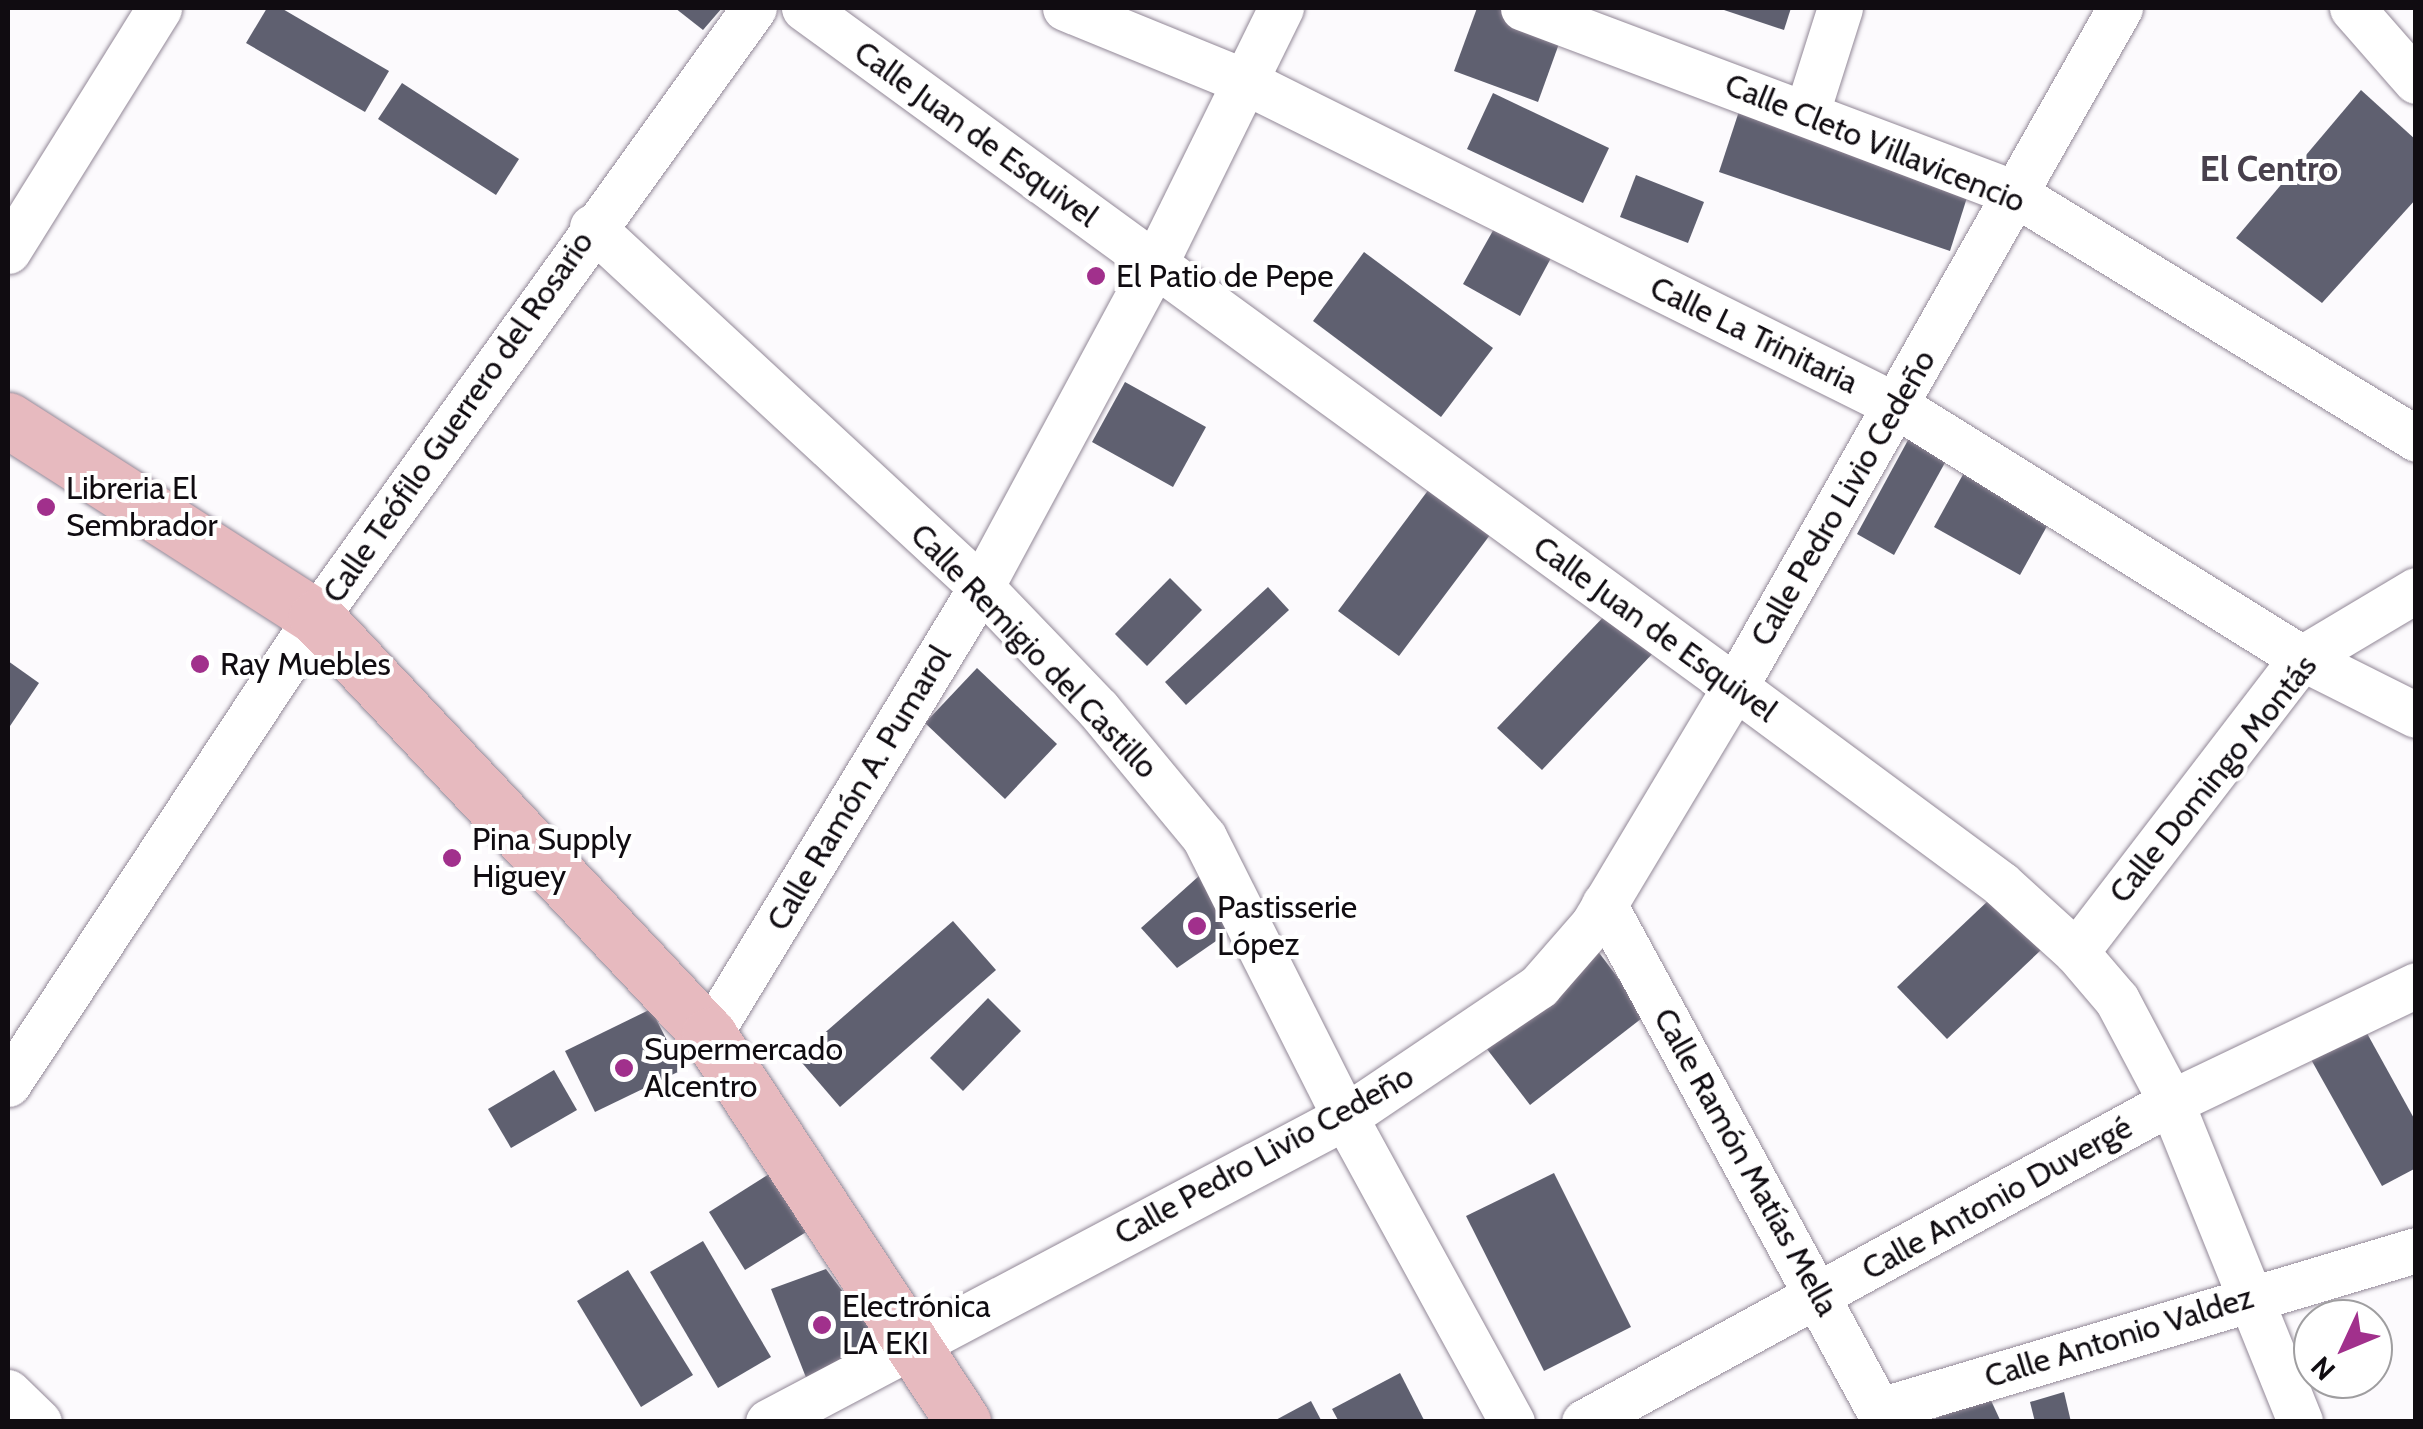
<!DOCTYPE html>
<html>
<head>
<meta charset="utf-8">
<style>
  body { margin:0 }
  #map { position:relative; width:2423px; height:1429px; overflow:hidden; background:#fcfafd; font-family:Cabin,sans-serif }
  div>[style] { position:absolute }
  .building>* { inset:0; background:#5f6070 }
  .roads { filter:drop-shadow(0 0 2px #928897) drop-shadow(0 0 2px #928897) }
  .minor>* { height:45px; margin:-22.5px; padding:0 22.5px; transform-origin:22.5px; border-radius:22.5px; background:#fff }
  .major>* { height:55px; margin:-27.5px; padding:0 27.5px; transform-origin:27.5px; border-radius:27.5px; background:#e7babf }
  .dots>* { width:28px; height:28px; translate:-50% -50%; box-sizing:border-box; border:5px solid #fff; border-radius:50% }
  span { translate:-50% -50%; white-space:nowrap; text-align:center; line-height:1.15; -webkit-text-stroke:8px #fff; paint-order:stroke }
  .street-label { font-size:32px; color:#100c11 }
  .poi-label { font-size:32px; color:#100c11 }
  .left { translate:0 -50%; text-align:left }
  .neighbourhood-label { font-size:35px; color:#48404d; font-weight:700 }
  .frame { position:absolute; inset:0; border:10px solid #100c11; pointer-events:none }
  .north { position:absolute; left:2293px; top:1299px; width:100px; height:100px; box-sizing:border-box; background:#fff; border:2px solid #9f9ea0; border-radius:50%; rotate:226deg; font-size:28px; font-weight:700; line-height:40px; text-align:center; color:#100c11 }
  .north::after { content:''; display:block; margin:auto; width:35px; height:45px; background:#a1308c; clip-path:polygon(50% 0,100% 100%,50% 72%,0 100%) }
</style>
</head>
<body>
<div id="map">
  <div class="building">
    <i style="clip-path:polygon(267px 8px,281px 8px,389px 71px,365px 112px,246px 43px)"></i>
    <i style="clip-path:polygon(675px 8px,722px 8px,703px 30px)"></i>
    <i style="clip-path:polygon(1477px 8px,1513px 8px,1565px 27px,1538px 102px,1454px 71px)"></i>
    <i style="clip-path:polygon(1718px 8px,1791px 8px,1784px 30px)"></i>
    <i style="clip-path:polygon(402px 83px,519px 159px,496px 195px,378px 119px)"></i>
    <i style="clip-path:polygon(1746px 90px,1971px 185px,1950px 251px,1719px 172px)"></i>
    <i style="clip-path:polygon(2361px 90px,2416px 140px,2416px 199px,2322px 303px,2236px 238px)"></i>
    <i style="clip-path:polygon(1493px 93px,1609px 148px,1583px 203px,1467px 149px)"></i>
    <i style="clip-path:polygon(1636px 175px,1704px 202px,1688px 243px,1620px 217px)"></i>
    <i style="clip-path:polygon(1495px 227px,1551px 258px,1520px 316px,1463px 284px)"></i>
    <i style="clip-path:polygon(1364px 252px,1493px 348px,1441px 417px,1313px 321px)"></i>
    <i style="clip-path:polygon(1125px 382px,1206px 427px,1173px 487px,1092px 442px)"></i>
    <i style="clip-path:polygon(1914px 429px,1952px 450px,1894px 555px,1857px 534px)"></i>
    <i style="clip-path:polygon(1971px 460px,2057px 508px,2020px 575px,1934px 527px)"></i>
    <i style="clip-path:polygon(1441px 473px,1502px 519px,1399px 656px,1338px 611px)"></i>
    <i style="clip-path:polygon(1170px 578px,1202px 610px,1147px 666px,1115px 634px)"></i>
    <i style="clip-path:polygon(1268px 587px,1289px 610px,1186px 705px,1165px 682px)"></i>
    <i style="clip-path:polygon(1612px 608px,1656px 650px,1542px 770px,1497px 728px)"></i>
    <i style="clip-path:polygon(8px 661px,39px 683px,8px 729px)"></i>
    <i style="clip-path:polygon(977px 668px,1057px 744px,1005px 799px,925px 723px)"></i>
    <i style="clip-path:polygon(1209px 867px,1232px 930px,1177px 968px,1141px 928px)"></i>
    <i style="clip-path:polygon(1991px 898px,2041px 950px,1947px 1039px,1897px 987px)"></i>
    <i style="clip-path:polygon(953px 921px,996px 970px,840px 1107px,797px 1057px)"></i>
    <i style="clip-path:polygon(1597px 950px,1646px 1015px,1530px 1105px,1480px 1040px)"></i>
    <i style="clip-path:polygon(988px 998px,1021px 1031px,963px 1091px,930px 1058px)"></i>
    <i style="clip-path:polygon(651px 1009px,682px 1070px,595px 1112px,565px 1051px)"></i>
    <i style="clip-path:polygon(2358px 1017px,2416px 1122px,2416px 1168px,2382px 1186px,2304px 1047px)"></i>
    <i style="clip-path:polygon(554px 1070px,577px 1110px,511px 1148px,488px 1109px)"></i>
    <i style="clip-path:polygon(774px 1171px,811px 1229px,745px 1270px,709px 1212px)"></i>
    <i style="clip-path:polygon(1554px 1173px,1631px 1327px,1544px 1371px,1466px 1216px)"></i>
    <i style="clip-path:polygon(703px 1241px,771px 1357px,718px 1388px,650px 1272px)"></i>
    <i style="clip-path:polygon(826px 1269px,879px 1340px,809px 1385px,771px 1289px)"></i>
    <i style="clip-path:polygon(628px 1270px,693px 1375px,641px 1407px,577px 1301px)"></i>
    <i style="clip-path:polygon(1400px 1373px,1425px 1422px,1339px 1422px,1332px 1409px)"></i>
    <i style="clip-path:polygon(2064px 1392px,2071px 1422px,2035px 1422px,2030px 1402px)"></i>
    <i style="clip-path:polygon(1988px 1394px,2001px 1422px,1928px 1422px)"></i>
    <i style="clip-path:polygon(1311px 1401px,1322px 1422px,1272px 1422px)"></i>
  </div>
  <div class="roads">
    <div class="minor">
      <i style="left:804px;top:8px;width:1152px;rotate:36.1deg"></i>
      <i style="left:1735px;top:687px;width:331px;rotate:36.5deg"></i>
      <i style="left:2001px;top:884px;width:101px;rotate:42.2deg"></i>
      <i style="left:2076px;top:952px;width:63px;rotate:49.5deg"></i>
      <i style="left:2117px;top:1000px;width:115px;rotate:62.1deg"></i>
      <i style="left:2171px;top:1102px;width:345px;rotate:68deg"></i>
      <i style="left:1065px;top:8px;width:196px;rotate:22.2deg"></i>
      <i style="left:1246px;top:82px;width:727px;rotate:26.46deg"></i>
      <i style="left:1897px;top:406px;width:477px;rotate:31.9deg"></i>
      <i style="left:2302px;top:658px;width:127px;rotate:26.6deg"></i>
      <i style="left:1523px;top:8px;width:522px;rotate:20.62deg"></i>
      <i style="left:2012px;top:192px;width:474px;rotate:31.4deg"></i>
      <i style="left:2352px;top:8px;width:97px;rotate:48.8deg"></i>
      <i style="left:1807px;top:112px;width:109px;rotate:-72.4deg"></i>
      <i style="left:592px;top:227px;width:530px;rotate:42.78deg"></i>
      <i style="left:981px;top:587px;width:169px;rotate:46.2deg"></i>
      <i style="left:1098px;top:709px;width:166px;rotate:50.4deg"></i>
      <i style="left:1204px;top:837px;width:313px;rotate:63.3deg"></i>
      <i style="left:1345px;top:1117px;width:348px;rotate:61.3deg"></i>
      <i style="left:8px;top:251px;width:286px;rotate:-58.1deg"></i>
      <i style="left:1604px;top:904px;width:589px;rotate:61.52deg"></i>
      <i style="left:2076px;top:952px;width:371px;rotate:-52.5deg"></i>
      <i style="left:2302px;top:658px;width:133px;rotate:-30.8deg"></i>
      <i style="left:709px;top:1035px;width:524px;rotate:-58.74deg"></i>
      <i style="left:981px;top:587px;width:365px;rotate:-61.7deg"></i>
      <i style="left:1154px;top:266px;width:288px;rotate:-63.8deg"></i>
      <i style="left:8px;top:1084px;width:559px;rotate:-56.59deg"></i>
      <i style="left:316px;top:617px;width:750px;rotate:-54.28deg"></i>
      <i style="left:8px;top:1392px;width:43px;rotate:44.1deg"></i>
      <i style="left:1880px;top:1410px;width:559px;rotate:-16.62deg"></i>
      <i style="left:768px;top:1422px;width:653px;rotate:-27.86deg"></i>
      <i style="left:1345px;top:1117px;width:234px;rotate:-34deg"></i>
      <i style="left:1539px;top:986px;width:82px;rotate:-48.9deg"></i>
      <i style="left:1593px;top:924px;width:276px;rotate:-59.1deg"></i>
      <i style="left:1735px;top:687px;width:781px;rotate:-60.45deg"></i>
      <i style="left:1584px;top:1422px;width:669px;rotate:-28.6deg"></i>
      <i style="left:2171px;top:1102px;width:272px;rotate:-25.5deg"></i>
    </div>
    <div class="major">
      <i style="left:8px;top:420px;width:366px;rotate:32.6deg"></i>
      <i style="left:316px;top:617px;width:574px;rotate:46.77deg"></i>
      <i style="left:709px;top:1035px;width:463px;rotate:56.7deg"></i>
    </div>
  </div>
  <div class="dots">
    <i style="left:1096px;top:276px;background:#a1308c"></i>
    <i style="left:46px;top:507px;background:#a1308c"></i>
    <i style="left:200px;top:664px;background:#a1308c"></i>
    <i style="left:452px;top:858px;background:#a1308c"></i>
    <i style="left:1197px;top:926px;background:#a1308c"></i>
    <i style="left:624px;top:1068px;background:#a1308c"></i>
    <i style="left:822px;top:1325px;background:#a1308c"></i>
  </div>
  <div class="street-label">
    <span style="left:976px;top:134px;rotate:36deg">Calle Juan de Esquivel</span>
    <span style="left:1875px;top:143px;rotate:22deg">Calle Cleto Villavicencio</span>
    <span style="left:1754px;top:335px;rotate:26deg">Calle La Trinitaria</span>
    <span style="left:458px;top:417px;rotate:-55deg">Calle Teófilo Guerrero del Rosario</span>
    <span style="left:1843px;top:498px;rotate:-60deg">Calle Pedro Livio Cedeño</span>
    <span style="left:1655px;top:629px;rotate:36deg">Calle Juan de Esquivel</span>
    <span style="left:1034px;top:651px;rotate:46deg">Calle Remigio del Castillo</span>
    <span style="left:2213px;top:779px;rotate:-51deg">Calle Domingo Montás</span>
    <span style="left:859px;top:788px;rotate:-59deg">Calle Ramón A. Pumarol</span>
    <span style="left:1264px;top:1155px;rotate:-29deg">Calle Pedro Livio Cedeño</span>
    <span style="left:1746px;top:1162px;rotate:61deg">Calle Ramón Matías Mella</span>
    <span style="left:1997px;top:1198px;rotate:-29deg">Calle Antonio Duvergé</span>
    <span style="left:2119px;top:1337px;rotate:-17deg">Calle Antonio Valdez</span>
  </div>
  <div class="poi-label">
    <span class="left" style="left:1116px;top:276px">El Patio de Pepe</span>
    <span class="left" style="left:66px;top:507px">Libreria El<br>Sembrador</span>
    <span class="left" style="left:220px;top:664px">Ray Muebles</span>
    <span class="left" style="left:472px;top:858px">Pina Supply<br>Higuey</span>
    <span class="left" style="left:1217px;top:926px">Pastisserie<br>López</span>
    <span class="left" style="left:644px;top:1068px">Supermercado<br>Alcentro</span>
    <span class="left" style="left:842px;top:1325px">Electrónica<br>LA EKI</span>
  </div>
  <div class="neighbourhood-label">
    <span style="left:2269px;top:169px">El Centro</span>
  </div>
  <div class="frame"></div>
  <div class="north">N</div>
</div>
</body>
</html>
